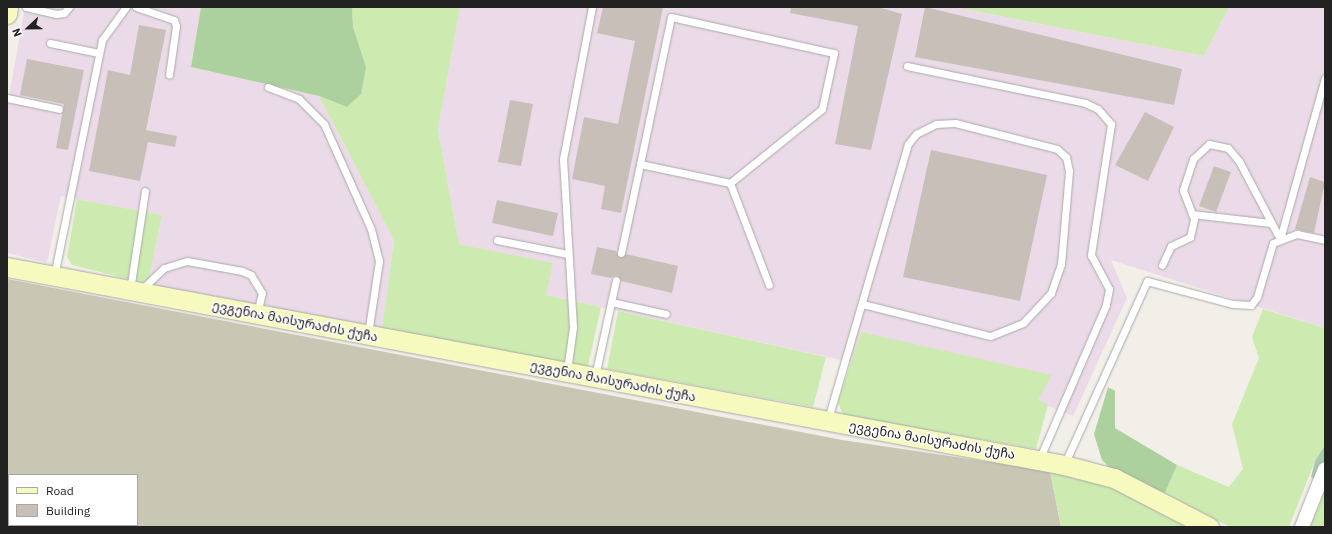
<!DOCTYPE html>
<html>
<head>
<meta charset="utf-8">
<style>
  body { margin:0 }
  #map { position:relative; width:1332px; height:534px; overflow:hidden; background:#f2efe9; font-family:"IBM Plex Sans","Noto Sans Georgian",sans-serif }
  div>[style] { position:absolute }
  .industrial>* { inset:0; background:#ebdbe8 }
  .construction>* { inset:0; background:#c7c7b4 }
  .grass>* { inset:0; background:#cdebb0 }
  .forest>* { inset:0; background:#add19e }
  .cemetery>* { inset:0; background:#aacbaf }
  .building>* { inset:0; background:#c7bfb8 }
  .roads { filter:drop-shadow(0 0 1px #a9a9a9) drop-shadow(0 0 1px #a9a9a9) }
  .lane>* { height:7px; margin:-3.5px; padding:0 3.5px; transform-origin:3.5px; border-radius:3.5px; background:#fff }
  .street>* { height:14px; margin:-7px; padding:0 7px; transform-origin:7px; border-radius:7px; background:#fff }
  .secondary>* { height:19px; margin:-9.5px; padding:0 9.5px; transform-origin:9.5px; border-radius:9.5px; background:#f7fabf }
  span { translate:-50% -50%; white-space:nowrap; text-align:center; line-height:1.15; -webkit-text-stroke:3px #fff; paint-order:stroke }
  .street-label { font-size:13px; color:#222 }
  .frame { position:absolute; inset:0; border:8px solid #222; pointer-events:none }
  .legend { position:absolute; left:8px; top:474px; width:130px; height:52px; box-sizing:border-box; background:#fff; border:1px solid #a7a7a7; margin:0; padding:5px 7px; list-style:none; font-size:12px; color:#222 }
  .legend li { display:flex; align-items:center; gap:8px; height:20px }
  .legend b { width:20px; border:1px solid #a7a7a7 }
  .north { position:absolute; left:8px; top:8px; width:40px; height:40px; -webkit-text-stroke:3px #fff; paint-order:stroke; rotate:248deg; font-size:11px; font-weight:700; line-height:16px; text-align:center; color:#222 }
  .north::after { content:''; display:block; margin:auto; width:14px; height:18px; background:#222; clip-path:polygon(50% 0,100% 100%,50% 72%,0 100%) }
</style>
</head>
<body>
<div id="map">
  <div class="industrial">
    <i style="clip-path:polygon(25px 7px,201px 7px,191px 67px,319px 96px,394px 240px,382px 329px,148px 284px,162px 215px,61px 196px,47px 263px,7px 253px,7px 107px)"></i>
    <i style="clip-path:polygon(460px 7px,954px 7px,1204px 56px,1229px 7px,1324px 7px,1325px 328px,1111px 260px,1127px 298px,1073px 416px,861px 332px,851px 362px,546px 295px,552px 263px,459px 244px,438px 130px)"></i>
  </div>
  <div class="construction">
    <i style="clip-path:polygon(evenodd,7px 279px,842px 440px,1050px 471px,1061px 527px,7px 527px,7px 279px,9px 475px,137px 475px,137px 525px,9px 525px,9px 475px)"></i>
  </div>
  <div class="grass">
    <i style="clip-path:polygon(352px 7px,460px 7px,438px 130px,459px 244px,553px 263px,546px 295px,601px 307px,588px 366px,382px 329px,394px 240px,319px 96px,347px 107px,366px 67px,353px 27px)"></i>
    <i style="clip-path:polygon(954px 7px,1229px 7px,1204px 56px)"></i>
    <i style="clip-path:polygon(77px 199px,162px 215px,148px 284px,72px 265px,67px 257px)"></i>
    <i style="clip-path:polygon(1263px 309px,1325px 328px,1325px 445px,1315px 461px,1289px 527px,1230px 527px,1165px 493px,1177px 465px,1229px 487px,1243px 469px,1232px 424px,1259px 358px,1252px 337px)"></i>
    <i style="clip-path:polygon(618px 311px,826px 357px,813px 407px,607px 369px)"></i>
    <i style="clip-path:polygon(861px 332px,1052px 375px,1038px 400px,1048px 405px,1036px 449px,843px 415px,838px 402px)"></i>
    <i style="clip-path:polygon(1050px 471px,1097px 482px,1141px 499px,1190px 527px,1061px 527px)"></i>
    <i style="clip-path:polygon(1325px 487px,1325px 527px,1310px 527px)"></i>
  </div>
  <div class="forest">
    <i style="clip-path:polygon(201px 7px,352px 7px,353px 27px,366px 67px,361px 94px,347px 107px,319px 96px,191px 67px)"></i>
    <i style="clip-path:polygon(1108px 387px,1115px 391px,1115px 428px,1177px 465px,1165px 493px,1111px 469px,1102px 460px,1094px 434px)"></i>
  </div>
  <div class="cemetery">
    <i style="clip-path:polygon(1325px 445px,1325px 484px,1311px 477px,1315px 461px)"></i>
  </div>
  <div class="building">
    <i style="clip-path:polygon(603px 7px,663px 7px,621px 213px,601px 209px,605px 186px,572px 179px,584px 117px,618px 124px,635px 41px,597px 33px)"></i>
    <i style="clip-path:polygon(791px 7px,878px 7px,902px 14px,871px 150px,835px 144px,858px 26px,790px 13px)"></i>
    <i style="clip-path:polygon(925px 7px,1182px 69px,1174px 105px,915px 57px)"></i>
    <i style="clip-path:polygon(139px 25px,166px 30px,146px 130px,177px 136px,175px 147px,148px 142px,140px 181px,89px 171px,108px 70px,130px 75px)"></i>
    <i style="clip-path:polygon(27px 59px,84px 70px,68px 150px,56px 148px,64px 104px,20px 95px)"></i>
    <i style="clip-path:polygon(510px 100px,533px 104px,521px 166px,498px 162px)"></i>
    <i style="clip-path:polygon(1145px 112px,1174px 127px,1148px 181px,1115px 165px)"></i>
    <i style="clip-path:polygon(931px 150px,1047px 175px,1020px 301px,903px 277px)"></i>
    <i style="clip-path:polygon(1214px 166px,1231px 172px,1216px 212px,1199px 206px)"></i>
    <i style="clip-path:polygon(1310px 177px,1325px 182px,1314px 233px,1295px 229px)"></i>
    <i style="clip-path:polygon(497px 200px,558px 213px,553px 236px,492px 223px)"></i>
    <i style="clip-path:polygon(597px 247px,616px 251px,620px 258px,626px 254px,678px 266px,672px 293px,621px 281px,617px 275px,611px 278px,591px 274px)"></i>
  </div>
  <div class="roads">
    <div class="lane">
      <i style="left:26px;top:7px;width:31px;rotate:13deg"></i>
      <i style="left:56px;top:14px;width:8px;rotate:-7deg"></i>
      <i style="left:64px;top:13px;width:8px;rotate:-50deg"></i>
      <i style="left:136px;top:7px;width:40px;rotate:18.9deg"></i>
      <i style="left:174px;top:20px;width:6px;rotate:72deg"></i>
      <i style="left:176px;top:26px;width:49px;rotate:98.1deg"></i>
      <i style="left:50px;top:43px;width:50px;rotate:11.5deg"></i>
      <i style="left:907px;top:66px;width:182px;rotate:11.7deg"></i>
      <i style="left:1085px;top:103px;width:14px;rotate:25deg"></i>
      <i style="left:1098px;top:109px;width:20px;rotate:49deg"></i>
      <i style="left:1111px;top:124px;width:133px;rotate:98.7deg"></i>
      <i style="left:1091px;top:255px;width:38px;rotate:62deg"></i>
      <i style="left:1109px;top:289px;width:16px;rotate:101deg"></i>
      <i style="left:1106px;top:305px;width:169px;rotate:113.4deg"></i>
      <i style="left:268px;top:87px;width:33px;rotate:21deg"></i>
      <i style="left:299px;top:99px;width:35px;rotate:45deg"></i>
      <i style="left:324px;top:124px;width:115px;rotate:65.9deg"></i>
      <i style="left:371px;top:229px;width:33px;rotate:76deg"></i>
      <i style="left:379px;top:261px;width:74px;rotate:98.6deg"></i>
      <i style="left:7px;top:98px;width:53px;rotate:11.9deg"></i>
      <i style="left:730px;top:183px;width:109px;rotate:69.1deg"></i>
      <i style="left:1192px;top:214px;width:79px;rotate:6.6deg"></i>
      <i style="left:1280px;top:239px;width:167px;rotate:-74.4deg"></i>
      <i style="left:497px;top:240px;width:72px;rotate:11.2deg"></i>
      <i style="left:621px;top:253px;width:91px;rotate:-77.9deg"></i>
      <i style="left:640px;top:164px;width:150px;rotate:-78.1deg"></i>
      <i style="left:671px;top:17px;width:167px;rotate:12.5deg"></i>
      <i style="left:834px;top:53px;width:57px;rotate:102.1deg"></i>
      <i style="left:822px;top:109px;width:118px;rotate:141.2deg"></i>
      <i style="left:730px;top:183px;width:92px;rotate:-168.1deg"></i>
      <i style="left:1162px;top:265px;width:21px;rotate:-65deg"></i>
      <i style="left:1171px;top:246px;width:21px;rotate:-25deg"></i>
      <i style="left:1190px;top:237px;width:18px;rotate:-77deg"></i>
      <i style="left:1194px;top:219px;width:31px;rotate:-111deg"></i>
      <i style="left:1183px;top:190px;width:33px;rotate:-72deg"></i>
      <i style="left:1193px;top:159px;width:22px;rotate:-43deg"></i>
      <i style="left:1209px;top:144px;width:19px;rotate:12deg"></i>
      <i style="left:1228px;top:148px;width:17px;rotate:50deg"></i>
      <i style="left:1239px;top:161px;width:88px;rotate:62.3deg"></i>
      <i style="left:54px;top:276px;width:241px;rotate:-78.5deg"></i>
      <i style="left:102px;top:40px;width:41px;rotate:-54deg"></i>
      <i style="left:142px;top:289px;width:30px;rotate:-44deg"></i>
      <i style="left:164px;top:268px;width:24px;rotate:-17deg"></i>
      <i style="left:187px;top:261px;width:56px;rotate:10.3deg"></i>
      <i style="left:242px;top:271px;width:10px;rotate:24deg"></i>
      <i style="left:251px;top:275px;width:21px;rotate:59deg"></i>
      <i style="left:262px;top:293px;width:21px;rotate:104deg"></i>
      <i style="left:130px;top:290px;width:100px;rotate:-81.4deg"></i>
      <i style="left:611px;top:302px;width:56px;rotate:12.3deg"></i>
      <i style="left:567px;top:371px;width:44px;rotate:-82.2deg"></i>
      <i style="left:573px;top:327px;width:168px;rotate:-93.4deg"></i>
      <i style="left:563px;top:159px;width:155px;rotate:-79.2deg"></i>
      <i style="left:595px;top:376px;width:98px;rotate:-77.7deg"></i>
      <i style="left:828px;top:419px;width:286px;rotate:-73.8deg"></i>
      <i style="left:908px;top:144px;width:13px;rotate:-51deg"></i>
      <i style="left:916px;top:134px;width:22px;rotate:-27deg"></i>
      <i style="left:936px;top:124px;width:19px;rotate:-3deg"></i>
      <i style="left:955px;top:123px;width:105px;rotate:14.3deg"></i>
      <i style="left:1057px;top:149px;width:12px;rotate:42deg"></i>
      <i style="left:1066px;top:157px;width:14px;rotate:78deg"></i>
      <i style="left:1069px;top:171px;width:93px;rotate:94.9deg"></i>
      <i style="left:1061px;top:264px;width:31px;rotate:109deg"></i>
      <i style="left:1051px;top:293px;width:41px;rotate:133deg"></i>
      <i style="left:1023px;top:323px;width:35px;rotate:158deg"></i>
      <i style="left:990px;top:336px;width:131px;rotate:-165.9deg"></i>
      <i style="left:1064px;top:465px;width:202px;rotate:-65.7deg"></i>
      <i style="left:1147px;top:281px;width:89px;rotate:15deg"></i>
      <i style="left:1233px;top:304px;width:18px;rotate:3deg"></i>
      <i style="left:1251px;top:305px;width:10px;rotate:-53deg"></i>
      <i style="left:1257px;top:297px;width:56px;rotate:-73.5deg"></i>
      <i style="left:1273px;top:243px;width:26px;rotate:-21deg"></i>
      <i style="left:1297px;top:234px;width:29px;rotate:12deg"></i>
    </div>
    <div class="street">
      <i style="left:1302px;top:527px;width:62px;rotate:-68.4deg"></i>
    </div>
    <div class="secondary">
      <i style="left:7px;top:14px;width:7px;rotate:-82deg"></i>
      <i style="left:7px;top:267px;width:1075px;rotate:10.61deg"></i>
      <i style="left:1064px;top:465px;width:52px;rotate:14.6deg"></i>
      <i style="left:1114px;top:478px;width:107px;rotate:27.3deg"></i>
    </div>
  </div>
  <div class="street-label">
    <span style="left:295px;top:322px;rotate:11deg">ევგენია მაისურაძის ქუჩა</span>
    <span style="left:613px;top:382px;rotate:11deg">ევგენია მაისურაძის ქუჩა</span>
    <span style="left:932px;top:441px;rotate:10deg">ევგენია მაისურაძის ქუჩა</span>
  </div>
  <div class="frame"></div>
  <ul class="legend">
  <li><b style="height:5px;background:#f7fabf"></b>Road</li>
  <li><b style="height:11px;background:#c7bfb8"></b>Building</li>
  </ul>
  <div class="north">N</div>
</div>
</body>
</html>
